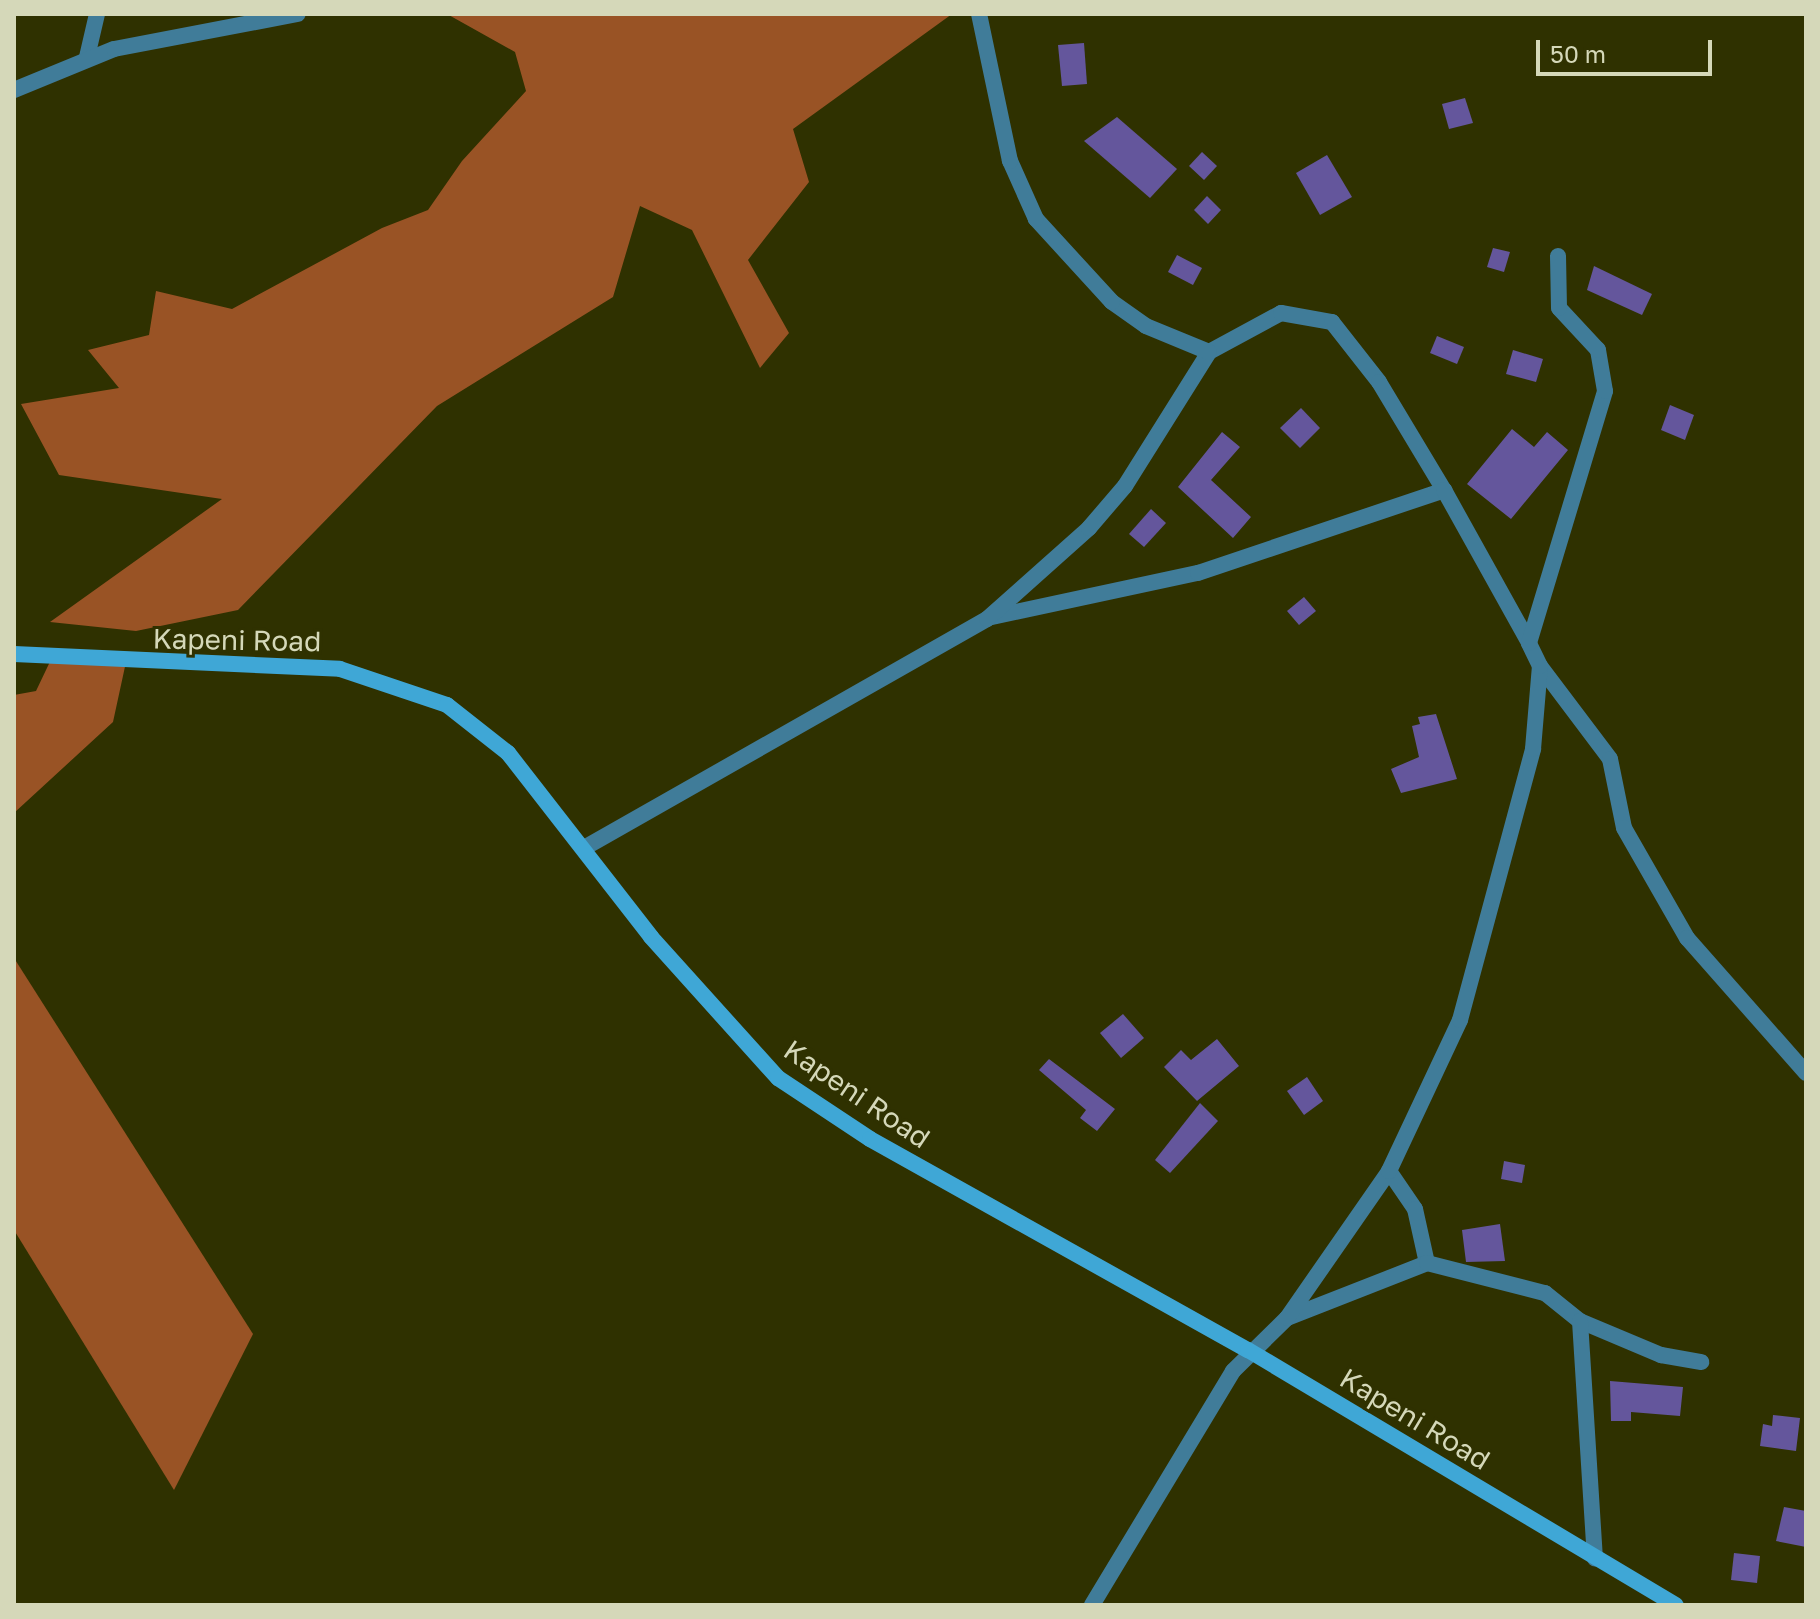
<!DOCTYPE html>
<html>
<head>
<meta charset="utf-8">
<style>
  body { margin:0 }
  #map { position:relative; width:1820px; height:1619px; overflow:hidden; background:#2f3100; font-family:"Golos Text",sans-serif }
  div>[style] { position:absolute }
  .forest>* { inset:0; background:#995325 }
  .building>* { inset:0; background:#64569c }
  .street>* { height:16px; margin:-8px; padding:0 8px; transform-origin:8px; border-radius:8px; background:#407c99 }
  .secondary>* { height:16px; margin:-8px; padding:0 8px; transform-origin:8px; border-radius:8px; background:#3fa7d6 }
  span { translate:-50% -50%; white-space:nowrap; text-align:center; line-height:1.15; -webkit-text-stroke:6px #2f3100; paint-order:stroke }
  .street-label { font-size:28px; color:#d5d8b9 }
  .frame { position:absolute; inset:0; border:16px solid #d5d8b9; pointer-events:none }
  .scale { position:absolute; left:1536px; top:40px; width:176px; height:36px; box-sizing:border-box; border:4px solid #d5d8b9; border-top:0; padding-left:10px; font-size:24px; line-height:28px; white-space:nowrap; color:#d5d8b9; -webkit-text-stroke:6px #2f3100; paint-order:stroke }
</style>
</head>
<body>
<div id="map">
  <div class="forest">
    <i style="clip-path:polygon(447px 14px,952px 14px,793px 129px,809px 182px,748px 260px,789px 333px,760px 368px,692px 230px,640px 206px,613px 297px,437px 406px,238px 610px,136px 631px,50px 622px,222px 499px,59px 475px,21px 404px,119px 388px,88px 350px,149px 335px,156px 291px,232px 309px,382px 228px,428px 210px,462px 161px,526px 91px,515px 52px)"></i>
    <i style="clip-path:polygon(56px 649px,126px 662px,113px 722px,14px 813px,14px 695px,36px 691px)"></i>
    <i style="clip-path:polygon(14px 958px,253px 1334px,174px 1490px,14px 1230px)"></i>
  </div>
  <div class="building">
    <i style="clip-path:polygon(1084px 43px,1087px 84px,1062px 86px,1058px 45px)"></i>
    <i style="clip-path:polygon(1465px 98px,1473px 123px,1449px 129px,1442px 104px)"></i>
    <i style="clip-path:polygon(1117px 117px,1177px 169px,1150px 198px,1084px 141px)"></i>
    <i style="clip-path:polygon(1202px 152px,1217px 166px,1204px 180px,1189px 166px)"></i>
    <i style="clip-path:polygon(1327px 155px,1352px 197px,1320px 215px,1296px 173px)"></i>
    <i style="clip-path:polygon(1207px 196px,1221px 210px,1208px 224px,1194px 210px)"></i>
    <i style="clip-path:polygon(1493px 248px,1510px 252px,1504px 272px,1487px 267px)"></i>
    <i style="clip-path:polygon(1177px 255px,1202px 268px,1193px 285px,1168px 272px)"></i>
    <i style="clip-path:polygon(1594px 266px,1652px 294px,1642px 315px,1587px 290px)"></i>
    <i style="clip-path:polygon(1437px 336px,1464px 347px,1457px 364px,1430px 353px)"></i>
    <i style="clip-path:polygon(1513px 350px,1543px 359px,1536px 382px,1506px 374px)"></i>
    <i style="clip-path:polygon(1670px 405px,1694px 415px,1685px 440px,1661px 430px)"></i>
    <i style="clip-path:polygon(1301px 408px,1320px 428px,1300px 448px,1280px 428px)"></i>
    <i style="clip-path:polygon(1512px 429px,1534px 447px,1547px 432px,1568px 450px,1511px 519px,1467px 484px)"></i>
    <i style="clip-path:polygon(1222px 432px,1240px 447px,1211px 480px,1251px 517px,1233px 538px,1178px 487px)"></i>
    <i style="clip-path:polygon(1151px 509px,1166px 523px,1144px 547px,1129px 534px)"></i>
    <i style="clip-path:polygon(1304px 597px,1316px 611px,1299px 625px,1287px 611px)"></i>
    <i style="clip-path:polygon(1436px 714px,1457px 779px,1401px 793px,1391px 769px,1419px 757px,1412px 726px,1420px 724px,1418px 717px)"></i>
    <i style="clip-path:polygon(1123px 1014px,1144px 1038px,1121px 1058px,1100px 1033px)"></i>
    <i style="clip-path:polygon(1217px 1039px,1239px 1066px,1197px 1101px,1164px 1067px,1181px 1050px,1191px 1060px)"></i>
    <i style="clip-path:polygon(1049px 1059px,1115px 1109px,1097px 1131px,1080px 1118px,1086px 1110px,1039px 1070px)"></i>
    <i style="clip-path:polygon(1307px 1077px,1323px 1101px,1304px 1115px,1287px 1091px)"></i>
    <i style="clip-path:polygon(1200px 1103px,1218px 1121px,1170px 1173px,1155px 1160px)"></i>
    <i style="clip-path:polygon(1504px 1161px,1525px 1165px,1522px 1183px,1501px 1179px)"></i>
    <i style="clip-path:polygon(1500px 1224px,1505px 1261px,1466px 1262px,1462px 1230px)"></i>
    <i style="clip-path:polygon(1610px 1381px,1683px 1387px,1680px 1416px,1631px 1412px,1631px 1421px,1611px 1421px)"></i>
    <i style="clip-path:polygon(1773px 1415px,1800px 1418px,1796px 1451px,1760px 1446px,1763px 1424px,1772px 1426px)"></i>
    <i style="clip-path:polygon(1784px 1507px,1806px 1511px,1806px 1547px,1776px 1541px)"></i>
    <i style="clip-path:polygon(1734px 1553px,1760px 1556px,1757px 1583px,1731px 1580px)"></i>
  </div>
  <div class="street">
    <i style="left:87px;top:57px;width:44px;rotate:-76.9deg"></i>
    <i style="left:14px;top:90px;width:108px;rotate:-22.3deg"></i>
    <i style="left:114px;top:49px;width:187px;rotate:-10.8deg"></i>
    <i style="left:1209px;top:352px;width:82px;rotate:-28.4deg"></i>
    <i style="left:1281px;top:313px;width:52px;rotate:10deg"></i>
    <i style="left:1332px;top:322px;width:76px;rotate:51.9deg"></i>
    <i style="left:1379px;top:382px;width:126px;rotate:59deg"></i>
    <i style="left:992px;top:617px;width:211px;rotate:-12.1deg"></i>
    <i style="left:1198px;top:573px;width:260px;rotate:-18.6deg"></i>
    <i style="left:1444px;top:490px;width:175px;rotate:60.9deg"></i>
    <i style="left:1540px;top:666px;width:116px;rotate:53deg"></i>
    <i style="left:1610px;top:759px;width:70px;rotate:78.5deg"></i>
    <i style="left:1624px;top:828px;width:127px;rotate:60.2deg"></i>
    <i style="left:1687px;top:938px;width:180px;rotate:48.6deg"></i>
    <i style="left:584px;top:848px;width:464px;rotate:-29.6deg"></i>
    <i style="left:987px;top:619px;width:137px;rotate:-41.7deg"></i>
    <i style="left:1089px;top:528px;width:55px;rotate:-49.4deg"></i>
    <i style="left:1125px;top:486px;width:158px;rotate:-57.9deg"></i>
    <i style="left:1209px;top:352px;width:68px;rotate:-157.6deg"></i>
    <i style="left:1146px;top:326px;width:42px;rotate:-144.8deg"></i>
    <i style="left:1112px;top:302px;width:113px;rotate:-132.5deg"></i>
    <i style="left:1036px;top:219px;width:64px;rotate:-114.1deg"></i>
    <i style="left:1010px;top:161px;width:150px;rotate:-101.9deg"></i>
    <i style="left:1389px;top:1171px;width:46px;rotate:55.6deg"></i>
    <i style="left:1415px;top:1209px;width:55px;rotate:77.5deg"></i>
    <i style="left:1287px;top:1318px;width:150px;rotate:-21.4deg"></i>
    <i style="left:1427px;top:1263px;width:122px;rotate:14.3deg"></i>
    <i style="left:1545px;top:1293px;width:45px;rotate:38.7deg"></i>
    <i style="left:1580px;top:1321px;width:88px;rotate:22.8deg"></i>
    <i style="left:1661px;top:1355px;width:41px;rotate:9.9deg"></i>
    <i style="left:1580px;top:1321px;width:238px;rotate:86.4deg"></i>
    <i style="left:1092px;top:1605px;width:273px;rotate:-58.9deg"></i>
    <i style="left:1233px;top:1371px;width:76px;rotate:-44.5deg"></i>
    <i style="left:1287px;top:1318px;width:179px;rotate:-55.2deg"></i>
    <i style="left:1389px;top:1171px;width:167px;rotate:-64.8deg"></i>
    <i style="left:1460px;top:1020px;width:281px;rotate:-74.9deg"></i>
    <i style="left:1533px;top:749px;width:83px;rotate:-85.2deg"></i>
    <i style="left:1540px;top:666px;width:25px;rotate:-116deg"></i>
    <i style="left:1529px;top:643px;width:263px;rotate:-73.2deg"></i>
    <i style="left:1605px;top:391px;width:42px;rotate:-99.7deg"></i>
    <i style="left:1598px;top:350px;width:57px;rotate:-132.9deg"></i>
    <i style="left:1559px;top:308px;width:52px;rotate:-91.1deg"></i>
  </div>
  <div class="secondary">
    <i style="left:14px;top:654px;width:326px;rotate:2.6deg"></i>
    <i style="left:340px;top:669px;width:113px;rotate:18.6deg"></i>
    <i style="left:447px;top:705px;width:78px;rotate:38.2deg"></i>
    <i style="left:508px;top:753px;width:233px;rotate:52.1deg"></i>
    <i style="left:651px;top:937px;width:190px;rotate:48deg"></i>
    <i style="left:778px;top:1078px;width:110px;rotate:33.5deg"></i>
    <i style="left:870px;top:1139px;width:433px;rotate:29.2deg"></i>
    <i style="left:1248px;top:1350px;width:498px;rotate:30.8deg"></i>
  </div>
  <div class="street-label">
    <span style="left:237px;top:640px;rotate:1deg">Kapeni Road</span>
    <span style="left:857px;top:1094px;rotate:34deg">Kapeni Road</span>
    <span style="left:1415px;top:1419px;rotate:31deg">Kapeni Road</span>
  </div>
  <div class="frame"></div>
  <div class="scale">50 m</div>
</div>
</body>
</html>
